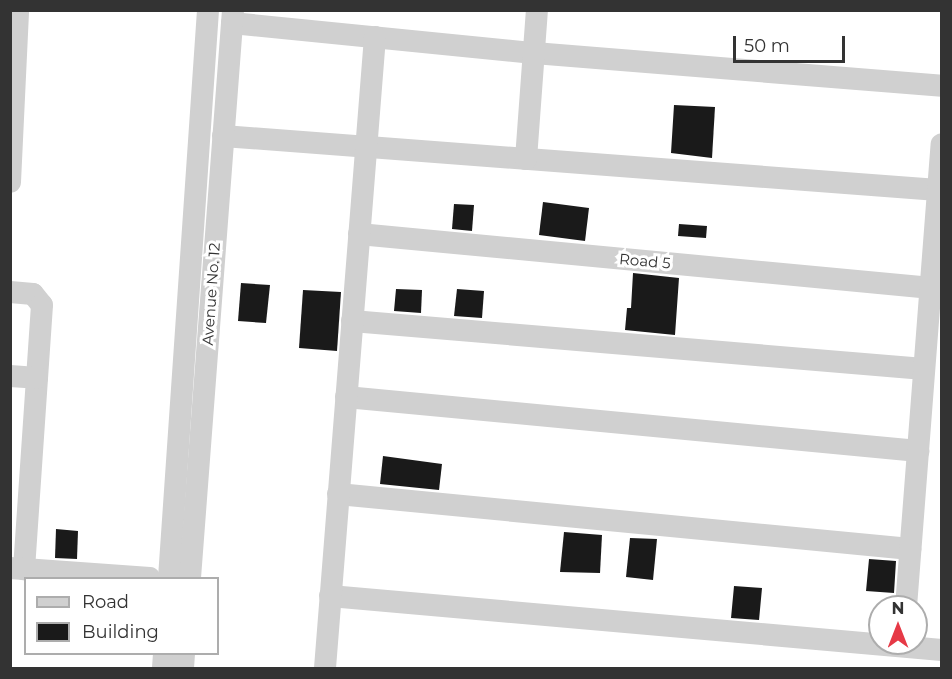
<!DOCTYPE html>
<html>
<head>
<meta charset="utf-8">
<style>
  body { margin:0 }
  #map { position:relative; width:952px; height:679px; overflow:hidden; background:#fff; font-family:Montserrat,sans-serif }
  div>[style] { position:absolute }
  .building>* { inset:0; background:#1a1a1a }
  .minor>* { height:22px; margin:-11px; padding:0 11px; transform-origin:11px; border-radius:11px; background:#d0d0d0 }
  span { translate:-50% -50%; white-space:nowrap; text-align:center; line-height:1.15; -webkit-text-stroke:6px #fff; paint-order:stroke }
  .street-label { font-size:15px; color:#333 }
  .frame { position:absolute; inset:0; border:12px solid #333; pointer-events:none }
  .legend { position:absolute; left:24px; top:577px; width:195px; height:78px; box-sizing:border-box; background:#fff; border:2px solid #adadad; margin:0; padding:8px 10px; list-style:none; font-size:18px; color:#333 }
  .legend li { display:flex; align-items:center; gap:12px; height:30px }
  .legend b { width:30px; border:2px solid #adadad }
  .north { position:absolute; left:868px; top:595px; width:60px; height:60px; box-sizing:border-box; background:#fff; border:2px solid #adadad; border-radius:50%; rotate:0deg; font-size:16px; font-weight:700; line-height:24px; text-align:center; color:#333 }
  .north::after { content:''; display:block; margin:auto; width:21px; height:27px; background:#e63946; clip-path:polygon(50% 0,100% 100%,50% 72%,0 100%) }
  .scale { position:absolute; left:733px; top:36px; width:112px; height:27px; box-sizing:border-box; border:3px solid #333; border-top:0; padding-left:8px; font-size:18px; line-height:21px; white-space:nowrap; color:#333; -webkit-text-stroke:4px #fff; paint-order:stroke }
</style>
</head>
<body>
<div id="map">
  <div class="building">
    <i style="clip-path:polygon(674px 105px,715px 107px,712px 158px,671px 153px)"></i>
    <i style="clip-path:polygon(543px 202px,589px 208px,585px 241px,539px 235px)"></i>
    <i style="clip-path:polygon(454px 204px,474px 205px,472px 231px,452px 229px)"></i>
    <i style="clip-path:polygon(679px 224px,707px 226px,706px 238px,678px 236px)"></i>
    <i style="clip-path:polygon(633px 273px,679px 278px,675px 335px,625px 330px,627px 308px,631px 308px)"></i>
    <i style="clip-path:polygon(241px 283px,270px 285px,266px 323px,238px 321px)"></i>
    <i style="clip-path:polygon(396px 289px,422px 290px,421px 313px,394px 311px)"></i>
    <i style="clip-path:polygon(457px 289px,484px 291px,482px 318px,454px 316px)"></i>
    <i style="clip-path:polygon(303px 290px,341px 292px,337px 351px,299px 348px)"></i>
    <i style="clip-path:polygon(383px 456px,442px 464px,439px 490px,380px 484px)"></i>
    <i style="clip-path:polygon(56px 529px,78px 531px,77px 559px,55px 558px)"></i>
    <i style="clip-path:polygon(564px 532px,602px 535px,600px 573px,560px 572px)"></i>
    <i style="clip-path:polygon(630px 538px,657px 539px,653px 580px,626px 577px)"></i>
    <i style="clip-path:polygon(869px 559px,896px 561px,894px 593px,866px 591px)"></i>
    <i style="clip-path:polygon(734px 586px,762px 588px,759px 620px,731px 618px)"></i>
  </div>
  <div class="minor">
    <i style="left:232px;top:23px;width:303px;rotate:5.7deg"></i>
    <i style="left:534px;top:53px;width:409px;rotate:4.6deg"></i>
    <i style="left:223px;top:136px;width:717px;rotate:4.32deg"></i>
    <i style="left:526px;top:159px;width:149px;rotate:-85.8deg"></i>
    <i style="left:10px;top:182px;width:172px;rotate:-87.3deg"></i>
    <i style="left:359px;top:234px;width:575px;rotate:5.39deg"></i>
    <i style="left:10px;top:292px;width:23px;rotate:5deg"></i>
    <i style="left:33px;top:294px;width:14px;rotate:51deg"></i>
    <i style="left:42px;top:305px;width:265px;rotate:93.9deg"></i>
    <i style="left:352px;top:321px;width:574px;rotate:4.8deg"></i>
    <i style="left:10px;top:376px;width:27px;rotate:4deg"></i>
    <i style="left:346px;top:397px;width:575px;rotate:5.39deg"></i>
    <i style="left:338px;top:494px;width:575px;rotate:5.49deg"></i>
    <i style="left:10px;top:568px;width:140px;rotate:4.1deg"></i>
    <i style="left:169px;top:578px;width:569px;rotate:-86.07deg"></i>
    <i style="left:190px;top:578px;width:570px;rotate:-85.67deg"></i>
    <i style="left:330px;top:596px;width:614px;rotate:5.04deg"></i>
    <i style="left:906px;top:607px;width:464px;rotate:-85.6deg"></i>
    <i style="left:163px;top:668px;width:14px;rotate:-86deg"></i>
    <i style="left:183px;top:668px;width:14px;rotate:-86deg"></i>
    <i style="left:325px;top:668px;width:633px;rotate:-85.47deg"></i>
  </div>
  <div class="street-label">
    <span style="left:645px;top:261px;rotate:5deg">Road 5</span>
    <span style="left:211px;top:294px;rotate:-86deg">Avenue No. 12</span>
  </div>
  <div class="frame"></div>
  <ul class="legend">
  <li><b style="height:8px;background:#d0d0d0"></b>Road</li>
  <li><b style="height:16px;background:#1a1a1a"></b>Building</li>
  </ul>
  <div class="north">N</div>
  <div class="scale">50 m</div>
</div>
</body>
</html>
